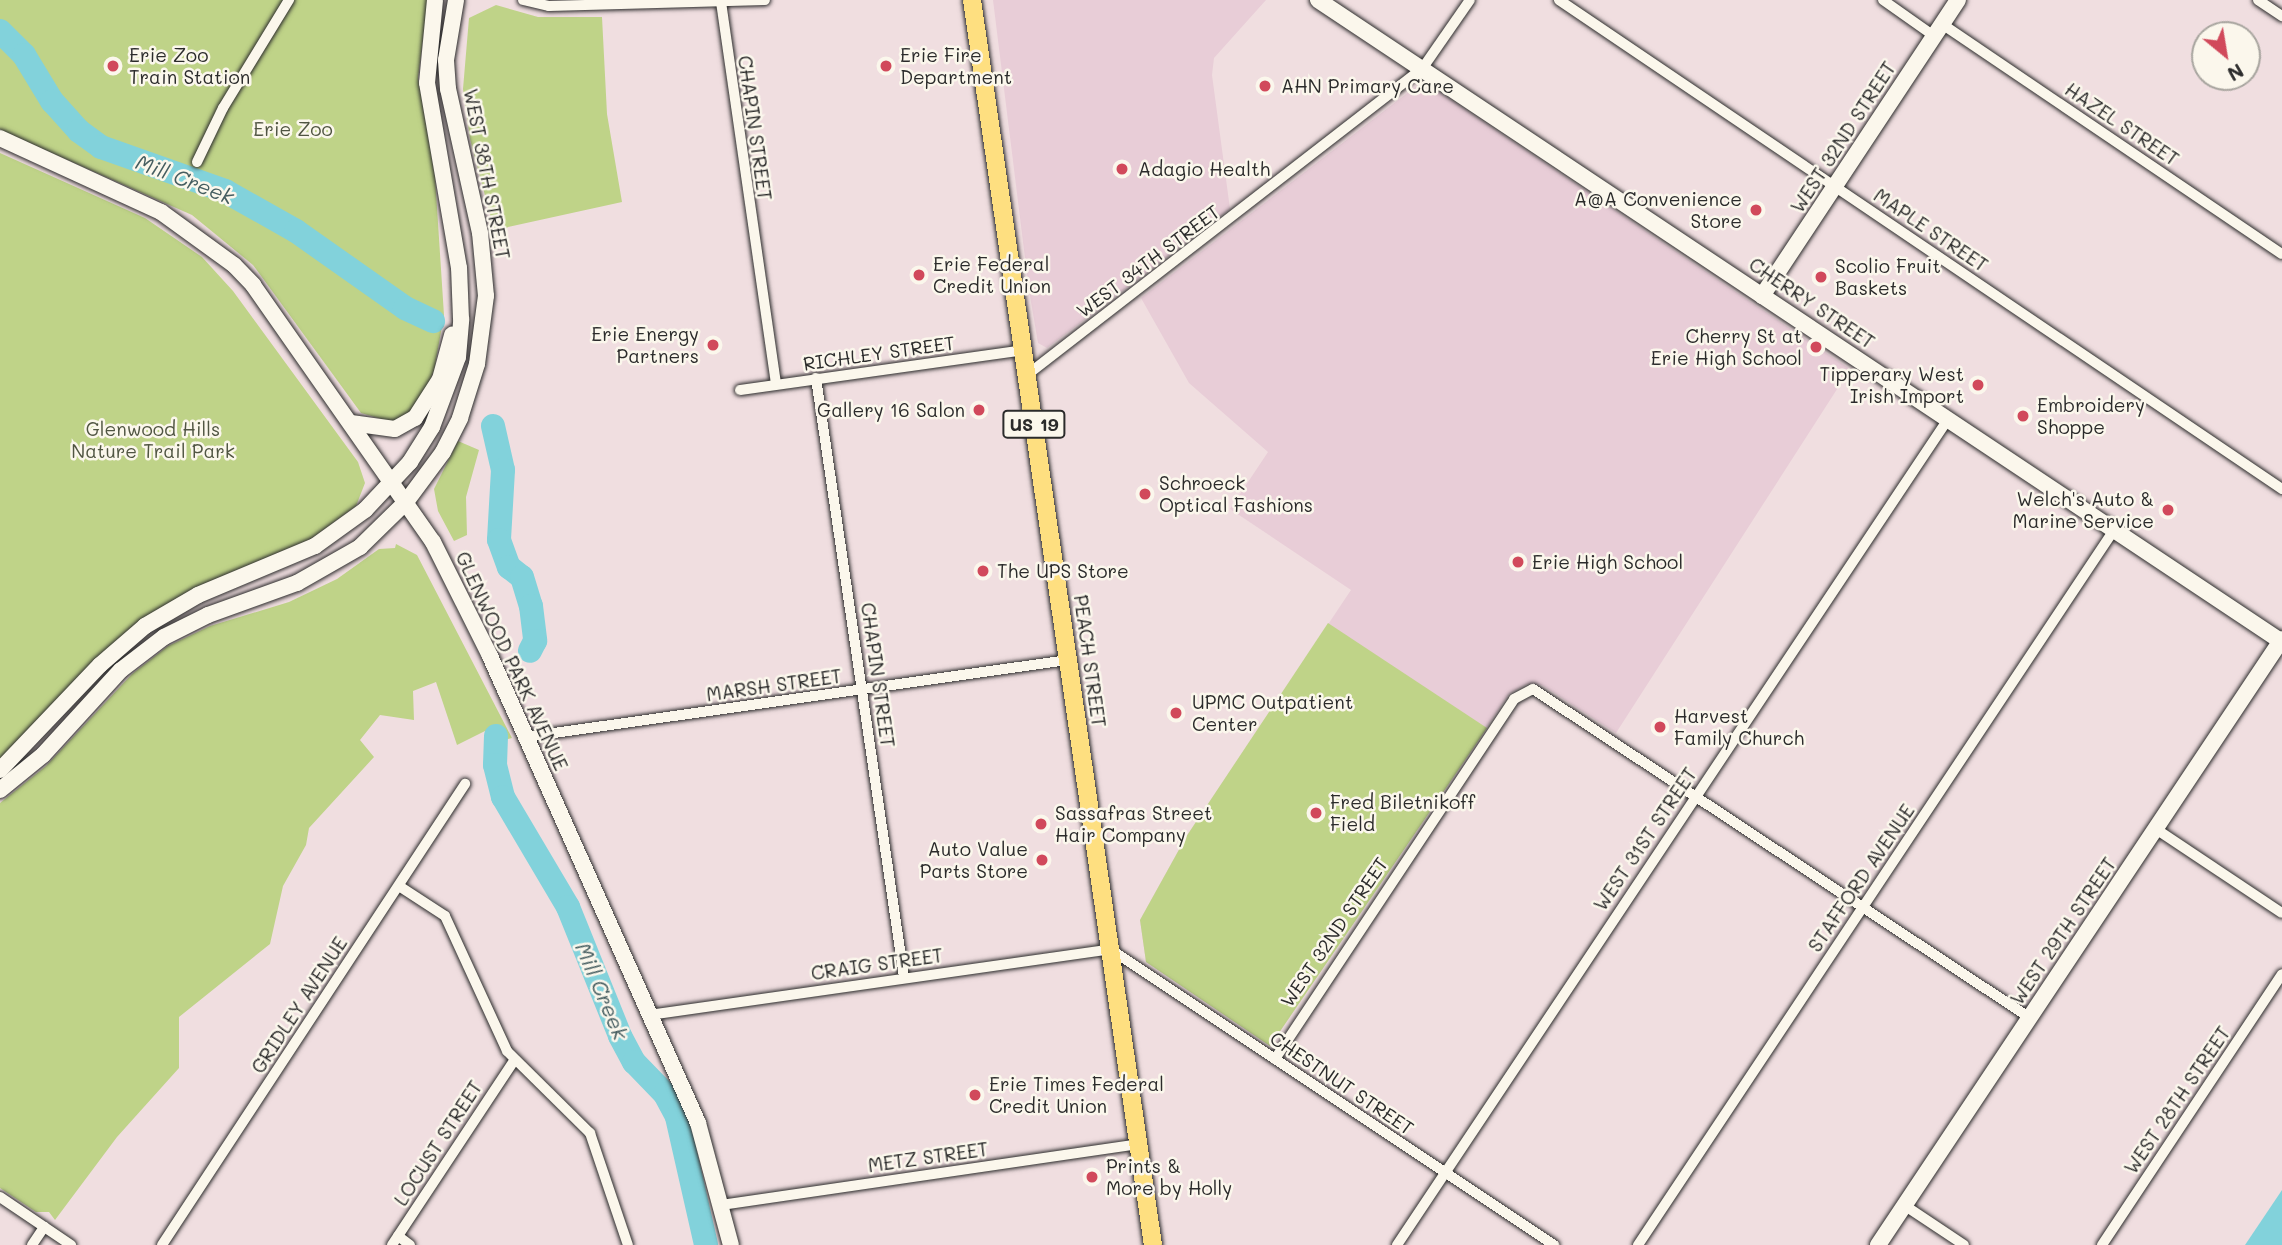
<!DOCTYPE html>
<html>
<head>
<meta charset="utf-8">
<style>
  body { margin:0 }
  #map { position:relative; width:2282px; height:1245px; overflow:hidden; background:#f0dee0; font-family:Mali,sans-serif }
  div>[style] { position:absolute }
  .built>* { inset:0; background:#e8cdd7 }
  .green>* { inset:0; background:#bfd388 }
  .water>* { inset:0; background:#82d2db }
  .river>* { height:24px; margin:-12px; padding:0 12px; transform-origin:12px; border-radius:12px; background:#82d2db }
  .roads { filter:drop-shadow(0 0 2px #2b2b2b) drop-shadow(0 0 2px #2b2b2b) }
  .street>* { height:10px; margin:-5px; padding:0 5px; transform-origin:5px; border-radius:5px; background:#fbf7ec }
  .secondary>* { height:16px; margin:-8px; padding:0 8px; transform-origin:8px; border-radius:8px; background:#fbf7ec }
  .primary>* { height:18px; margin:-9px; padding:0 9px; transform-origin:9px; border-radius:9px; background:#fedf80 }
  .dots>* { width:19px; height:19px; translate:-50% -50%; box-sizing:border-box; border:4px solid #fbf7ec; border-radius:50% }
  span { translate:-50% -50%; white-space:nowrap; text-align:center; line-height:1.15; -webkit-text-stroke:5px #fbf7ec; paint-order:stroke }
  .shield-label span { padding:2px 5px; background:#fbf7ec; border:2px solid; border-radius:5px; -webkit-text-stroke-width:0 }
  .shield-label { font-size:18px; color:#2b2b2b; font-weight:700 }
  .poi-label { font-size:19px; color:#2b2b2b }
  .left { translate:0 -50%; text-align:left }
  .right { translate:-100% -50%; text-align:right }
  .street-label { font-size:19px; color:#2b2b2b }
  .park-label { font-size:19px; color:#505542 }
  .water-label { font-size:21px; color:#455d60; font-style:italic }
  .north { position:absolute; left:2191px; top:21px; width:70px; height:70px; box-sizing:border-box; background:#fbf7ec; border:2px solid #a8a59f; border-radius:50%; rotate:150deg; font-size:19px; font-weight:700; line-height:28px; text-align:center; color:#2b2b2b }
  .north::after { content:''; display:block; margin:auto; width:24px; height:32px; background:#d1495b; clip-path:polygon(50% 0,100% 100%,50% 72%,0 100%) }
</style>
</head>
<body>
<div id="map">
  <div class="built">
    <i style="clip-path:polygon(993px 0,1266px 0,1214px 58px,1212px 75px,1230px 209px,1047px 348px,1038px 343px,1029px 290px)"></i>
    <i style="clip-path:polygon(1423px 81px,1850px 369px,1616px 733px,1542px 685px,1527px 684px,1509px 694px,1270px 1046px,1146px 962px,1140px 920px,1186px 837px,1351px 590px,1230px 509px,1268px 452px,1189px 383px,1141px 298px)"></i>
  </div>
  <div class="green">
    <i style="clip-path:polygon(0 0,428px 0,418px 78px,435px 177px,444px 315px,434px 371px,416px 411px,392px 422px,361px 413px,253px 265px,192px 215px,0 130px)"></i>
    <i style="clip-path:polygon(496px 5px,538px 17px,602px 17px,607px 114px,622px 202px,508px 227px,496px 237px,470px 139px,463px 89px,469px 18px)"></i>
    <i style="clip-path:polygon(0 153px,145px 218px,202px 257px,233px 291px,358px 462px,365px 483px,356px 506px,311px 539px,197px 587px,147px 618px,0 763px)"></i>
    <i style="clip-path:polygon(458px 441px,479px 450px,466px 497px,467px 535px,454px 541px,438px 511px,434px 489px)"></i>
    <i style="clip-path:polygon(396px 544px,417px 555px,512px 738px,504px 740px,485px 731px,457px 745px,436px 682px,413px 691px,414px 720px,380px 715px,360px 740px,374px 757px,309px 828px,306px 845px,283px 886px,270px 944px,179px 1017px,179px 1068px,117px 1137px,55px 1220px,49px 1212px,36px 1212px,0 1188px,0 803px,46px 766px,132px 674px,168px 646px,210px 626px,289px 602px,337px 579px,379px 549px,395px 548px)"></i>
    <i style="clip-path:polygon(1328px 623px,1487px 728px,1270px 1046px,1146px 962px,1140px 920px,1186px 837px)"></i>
  </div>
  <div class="water">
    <i style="clip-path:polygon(2282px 1190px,2282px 1245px,2245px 1245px)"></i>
  </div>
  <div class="river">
    <i style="left:0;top:31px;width:34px;rotate:45deg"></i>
    <i style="left:24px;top:55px;width:54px;rotate:58.7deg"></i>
    <i style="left:52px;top:101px;width:40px;rotate:48deg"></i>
    <i style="left:79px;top:131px;width:27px;rotate:36deg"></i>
    <i style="left:101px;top:147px;width:132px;rotate:19.5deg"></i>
    <i style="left:225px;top:191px;width:81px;rotate:29.4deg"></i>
    <i style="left:296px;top:231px;width:133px;rotate:35.2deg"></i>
    <i style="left:405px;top:308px;width:31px;rotate:25deg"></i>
    <i style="left:493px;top:426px;width:45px;rotate:77.2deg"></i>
    <i style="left:503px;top:470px;width:70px;rotate:93.3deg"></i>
    <i style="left:499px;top:540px;width:29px;rotate:70deg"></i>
    <i style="left:509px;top:567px;width:16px;rotate:38deg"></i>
    <i style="left:522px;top:577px;width:30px;rotate:73deg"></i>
    <i style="left:531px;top:606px;width:35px;rotate:83deg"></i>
    <i style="left:535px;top:641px;width:11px;rotate:117deg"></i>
    <i style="left:496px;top:736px;width:29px;rotate:92deg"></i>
    <i style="left:495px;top:765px;width:33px;rotate:76deg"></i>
    <i style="left:503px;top:797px;width:128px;rotate:59.4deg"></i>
    <i style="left:568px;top:907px;width:139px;rotate:68deg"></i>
    <i style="left:620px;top:1036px;width:30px;rotate:62deg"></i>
    <i style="left:634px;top:1062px;width:45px;rotate:45.9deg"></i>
    <i style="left:665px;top:1094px;width:26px;rotate:62deg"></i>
    <i style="left:677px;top:1117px;width:131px;rotate:77.2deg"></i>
  </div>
  <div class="roads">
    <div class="street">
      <i style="left:523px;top:0;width:27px;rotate:13deg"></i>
      <i style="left:549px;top:6px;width:216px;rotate:-1.6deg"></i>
      <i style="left:1559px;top:0;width:873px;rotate:34.07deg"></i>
      <i style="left:1883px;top:0;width:62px;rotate:35.2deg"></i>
      <i style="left:2258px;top:0;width:29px;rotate:34deg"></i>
      <i style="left:721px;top:2px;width:386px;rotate:81.8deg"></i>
      <i style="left:1942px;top:24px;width:410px;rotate:34.1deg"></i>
      <i style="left:197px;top:162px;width:60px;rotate:-64.3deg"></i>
      <i style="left:223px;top:108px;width:127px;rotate:-58.6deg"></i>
      <i style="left:1027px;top:375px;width:500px;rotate:-37.8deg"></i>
      <i style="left:1422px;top:69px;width:84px;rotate:-55.2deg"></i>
      <i style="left:816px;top:378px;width:605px;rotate:81.64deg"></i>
      <i style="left:740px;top:390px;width:286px;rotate:-8deg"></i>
      <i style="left:526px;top:737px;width:547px;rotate:-8.09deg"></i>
      <i style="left:2156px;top:829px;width:151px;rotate:33.7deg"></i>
      <i style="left:399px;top:886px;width:55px;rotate:33.1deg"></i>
      <i style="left:445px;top:916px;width:149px;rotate:65.3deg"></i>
      <i style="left:507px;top:1051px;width:117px;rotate:44.7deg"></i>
      <i style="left:590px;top:1133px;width:118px;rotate:71.3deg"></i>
      <i style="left:649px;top:1015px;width:466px;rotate:-8.1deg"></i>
      <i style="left:1110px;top:949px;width:534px;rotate:33.69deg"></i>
      <i style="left:1275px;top:1059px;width:432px;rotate:-56.4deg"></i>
      <i style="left:1514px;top:699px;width:21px;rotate:-28deg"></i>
      <i style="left:1533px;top:689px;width:596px;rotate:33.5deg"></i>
      <i style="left:0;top:1197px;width:86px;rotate:34.1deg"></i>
      <i style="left:721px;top:1205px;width:422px;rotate:-8.3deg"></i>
      <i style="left:1904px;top:1205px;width:72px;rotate:33.7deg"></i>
      <i style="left:398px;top:1236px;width:15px;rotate:37deg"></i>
      <i style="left:32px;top:1245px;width:22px;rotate:-56deg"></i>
      <i style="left:162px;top:1245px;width:552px;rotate:-56.68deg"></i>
      <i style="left:392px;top:1245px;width:221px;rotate:-56.5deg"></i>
      <i style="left:1397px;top:1245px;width:993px;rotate:-56.29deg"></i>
      <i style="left:1638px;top:1245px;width:859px;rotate:-56.35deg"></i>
      <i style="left:2102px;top:1245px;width:325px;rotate:-56.4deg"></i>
    </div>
    <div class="secondary">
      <i style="left:1318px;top:0;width:1158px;rotate:33.66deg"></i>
      <i style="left:0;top:138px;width:177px;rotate:24.7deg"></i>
      <i style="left:161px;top:212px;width:90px;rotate:36deg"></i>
      <i style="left:234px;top:265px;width:28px;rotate:46deg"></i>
      <i style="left:253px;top:285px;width:314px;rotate:55deg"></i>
      <i style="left:433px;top:542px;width:127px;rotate:63.4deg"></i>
      <i style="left:490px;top:656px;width:511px;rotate:65.99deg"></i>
      <i style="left:698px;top:1123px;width:126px;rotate:74.9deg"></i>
      <i style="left:1762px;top:296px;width:355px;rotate:-56.5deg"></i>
      <i style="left:351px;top:423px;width:44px;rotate:7.8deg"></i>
      <i style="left:395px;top:429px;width:23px;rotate:-29deg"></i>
      <i style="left:415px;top:418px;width:46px;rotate:-57.3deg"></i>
      <i style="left:440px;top:379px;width:46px;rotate:-74.7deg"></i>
      <i style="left:0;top:770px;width:145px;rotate:-46.4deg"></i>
      <i style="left:100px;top:665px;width:60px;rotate:-40.9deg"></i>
      <i style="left:145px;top:626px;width:61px;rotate:-30.3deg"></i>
      <i style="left:198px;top:595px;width:127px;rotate:-22.7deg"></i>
      <i style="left:315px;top:546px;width:62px;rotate:-35.8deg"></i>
      <i style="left:365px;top:510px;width:66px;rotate:-46.8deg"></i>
      <i style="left:410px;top:462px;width:41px;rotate:-57.8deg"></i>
      <i style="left:432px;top:427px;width:75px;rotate:-69.6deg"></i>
      <i style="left:458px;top:357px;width:38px;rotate:-85deg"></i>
      <i style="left:461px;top:319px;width:51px;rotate:-92.2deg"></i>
      <i style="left:459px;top:268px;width:188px;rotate:-99.8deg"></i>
      <i style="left:427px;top:83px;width:83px;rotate:-84.5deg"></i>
      <i style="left:0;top:790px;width:55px;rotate:-39.1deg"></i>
      <i style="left:43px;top:755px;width:115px;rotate:-47.5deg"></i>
      <i style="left:121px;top:670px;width:54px;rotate:-37.5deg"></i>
      <i style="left:164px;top:637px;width:49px;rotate:-26.6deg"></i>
      <i style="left:208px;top:615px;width:95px;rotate:-19.8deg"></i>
      <i style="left:297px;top:583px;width:73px;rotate:-29.7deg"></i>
      <i style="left:360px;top:547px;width:64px;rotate:-44.4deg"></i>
      <i style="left:406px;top:502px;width:62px;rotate:-53.5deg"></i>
      <i style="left:443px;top:452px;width:38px;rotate:-63deg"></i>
      <i style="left:460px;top:418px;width:57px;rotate:-72.5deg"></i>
      <i style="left:477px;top:364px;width:69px;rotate:-82.5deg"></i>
      <i style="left:486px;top:296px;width:63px;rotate:-95.4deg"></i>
      <i style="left:480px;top:233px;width:148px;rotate:-102.5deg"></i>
      <i style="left:448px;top:89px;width:29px;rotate:-94deg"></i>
      <i style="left:446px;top:60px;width:61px;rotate:-80.5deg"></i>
      <i style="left:1878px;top:1245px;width:728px;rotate:-56.31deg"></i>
    </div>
    <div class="primary">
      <i style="left:972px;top:0;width:1258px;rotate:81.73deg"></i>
    </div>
  </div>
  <div class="dots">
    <i style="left:113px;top:66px;background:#d1495b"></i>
    <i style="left:886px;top:66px;background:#d1495b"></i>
    <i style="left:1265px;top:86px;background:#d1495b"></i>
    <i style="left:1122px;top:169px;background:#d1495b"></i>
    <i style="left:1756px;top:210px;background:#d1495b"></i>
    <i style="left:919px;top:275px;background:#d1495b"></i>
    <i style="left:1821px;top:277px;background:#d1495b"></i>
    <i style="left:713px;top:345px;background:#d1495b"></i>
    <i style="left:1816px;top:347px;background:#d1495b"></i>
    <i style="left:1978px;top:385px;background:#d1495b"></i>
    <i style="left:979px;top:410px;background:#d1495b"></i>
    <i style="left:2023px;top:416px;background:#d1495b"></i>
    <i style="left:1145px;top:494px;background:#d1495b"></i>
    <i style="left:2168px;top:510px;background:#d1495b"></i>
    <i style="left:1518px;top:562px;background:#d1495b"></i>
    <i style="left:983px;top:571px;background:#d1495b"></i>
    <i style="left:1176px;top:713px;background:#d1495b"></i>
    <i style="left:1660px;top:727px;background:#d1495b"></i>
    <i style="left:1316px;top:813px;background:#d1495b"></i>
    <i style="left:1041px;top:824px;background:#d1495b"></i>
    <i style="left:1042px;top:860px;background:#d1495b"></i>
    <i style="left:975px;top:1095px;background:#d1495b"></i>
    <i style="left:1092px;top:1177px;background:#d1495b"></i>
  </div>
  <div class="shield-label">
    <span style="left:1034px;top:424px">US 19</span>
  </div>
  <div class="poi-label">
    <span class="left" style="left:129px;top:66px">Erie Zoo<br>Train Station</span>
    <span class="left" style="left:900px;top:66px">Erie Fire<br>Department</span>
    <span class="left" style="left:1281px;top:86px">AHN Primary Care</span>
    <span class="left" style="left:1138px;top:169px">Adagio Health</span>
    <span class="right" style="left:1742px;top:210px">A@A Convenience<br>Store</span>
    <span class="left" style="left:933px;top:275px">Erie Federal<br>Credit Union</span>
    <span class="left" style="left:1835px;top:277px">Scolio Fruit<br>Baskets</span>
    <span class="right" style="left:699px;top:345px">Erie Energy<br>Partners</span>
    <span class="right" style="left:1802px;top:347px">Cherry St at<br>Erie High School</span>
    <span class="right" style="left:1964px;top:385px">Tipperary West<br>Irish Import</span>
    <span class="left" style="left:2037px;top:416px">Embroidery<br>Shoppe</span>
    <span class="right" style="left:965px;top:410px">Gallery 16 Salon</span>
    <span class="left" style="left:1159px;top:494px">Schroeck<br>Optical Fashions</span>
    <span class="right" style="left:2154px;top:510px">Welch's Auto &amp;<br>Marine Service</span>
    <span class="left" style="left:1532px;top:562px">Erie High School</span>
    <span class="left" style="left:997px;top:571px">The UPS Store</span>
    <span class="left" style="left:1192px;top:713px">UPMC Outpatient<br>Center</span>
    <span class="left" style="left:1674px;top:727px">Harvest<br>Family Church</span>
    <span class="left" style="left:1330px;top:813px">Fred Biletnikoff<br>Field</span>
    <span class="left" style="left:1055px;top:824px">Sassafras Street<br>Hair Company</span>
    <span class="right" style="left:1028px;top:860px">Auto Value<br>Parts Store</span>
    <span class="left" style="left:989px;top:1095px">Erie Times Federal<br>Credit Union</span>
    <span class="left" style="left:1106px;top:1177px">Prints &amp;<br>More by Holly</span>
  </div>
  <div class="street-label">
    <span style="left:2122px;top:124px;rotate:34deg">HAZEL STREET</span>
    <span style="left:755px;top:128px;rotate:82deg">CHAPIN STREET</span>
    <span style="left:1843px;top:137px;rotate:-57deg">WEST 32ND STREET</span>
    <span style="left:487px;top:174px;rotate:79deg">WEST 38TH STREET</span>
    <span style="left:1931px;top:230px;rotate:34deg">MAPLE STREET</span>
    <span style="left:1148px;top:261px;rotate:-37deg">WEST 34TH STREET</span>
    <span style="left:1812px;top:303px;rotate:34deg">CHERRY STREET</span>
    <span style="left:879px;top:353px;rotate:-8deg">RICHLEY STREET</span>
    <span style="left:512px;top:661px;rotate:65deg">GLENWOOD PARK AVENUE</span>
    <span style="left:1090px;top:661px;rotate:82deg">PEACH STREET</span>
    <span style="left:878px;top:675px;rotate:82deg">CHAPIN STREET</span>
    <span style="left:774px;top:685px;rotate:-8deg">MARSH STREET</span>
    <span style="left:1645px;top:839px;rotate:-56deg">WEST 31ST STREET</span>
    <span style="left:1861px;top:878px;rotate:-56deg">STAFFORD AVENUE</span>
    <span style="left:2063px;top:931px;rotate:-56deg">WEST 29TH STREET</span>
    <span style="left:1334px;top:932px;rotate:-56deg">WEST 32ND STREET</span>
    <span style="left:877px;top:964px;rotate:-8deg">CRAIG STREET</span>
    <span style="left:299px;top:1005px;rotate:-57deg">GRIDLEY AVENUE</span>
    <span style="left:1342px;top:1083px;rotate:34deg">CHESTNUT STREET</span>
    <span style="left:2177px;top:1100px;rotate:-56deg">WEST 28TH STREET</span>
    <span style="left:438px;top:1143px;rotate:-57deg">LOCUST STREET</span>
    <span style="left:928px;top:1157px;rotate:-8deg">METZ STREET</span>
  </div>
  <div class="park-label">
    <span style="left:293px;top:129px">Erie Zoo</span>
    <span style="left:153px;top:440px">Glenwood Hills<br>Nature Trail Park</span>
  </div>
  <div class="water-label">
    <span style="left:185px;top:179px;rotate:21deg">Mill Creek</span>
    <span style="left:602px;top:991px;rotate:67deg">Mill Creek</span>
  </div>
  <div class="north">N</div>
</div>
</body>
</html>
